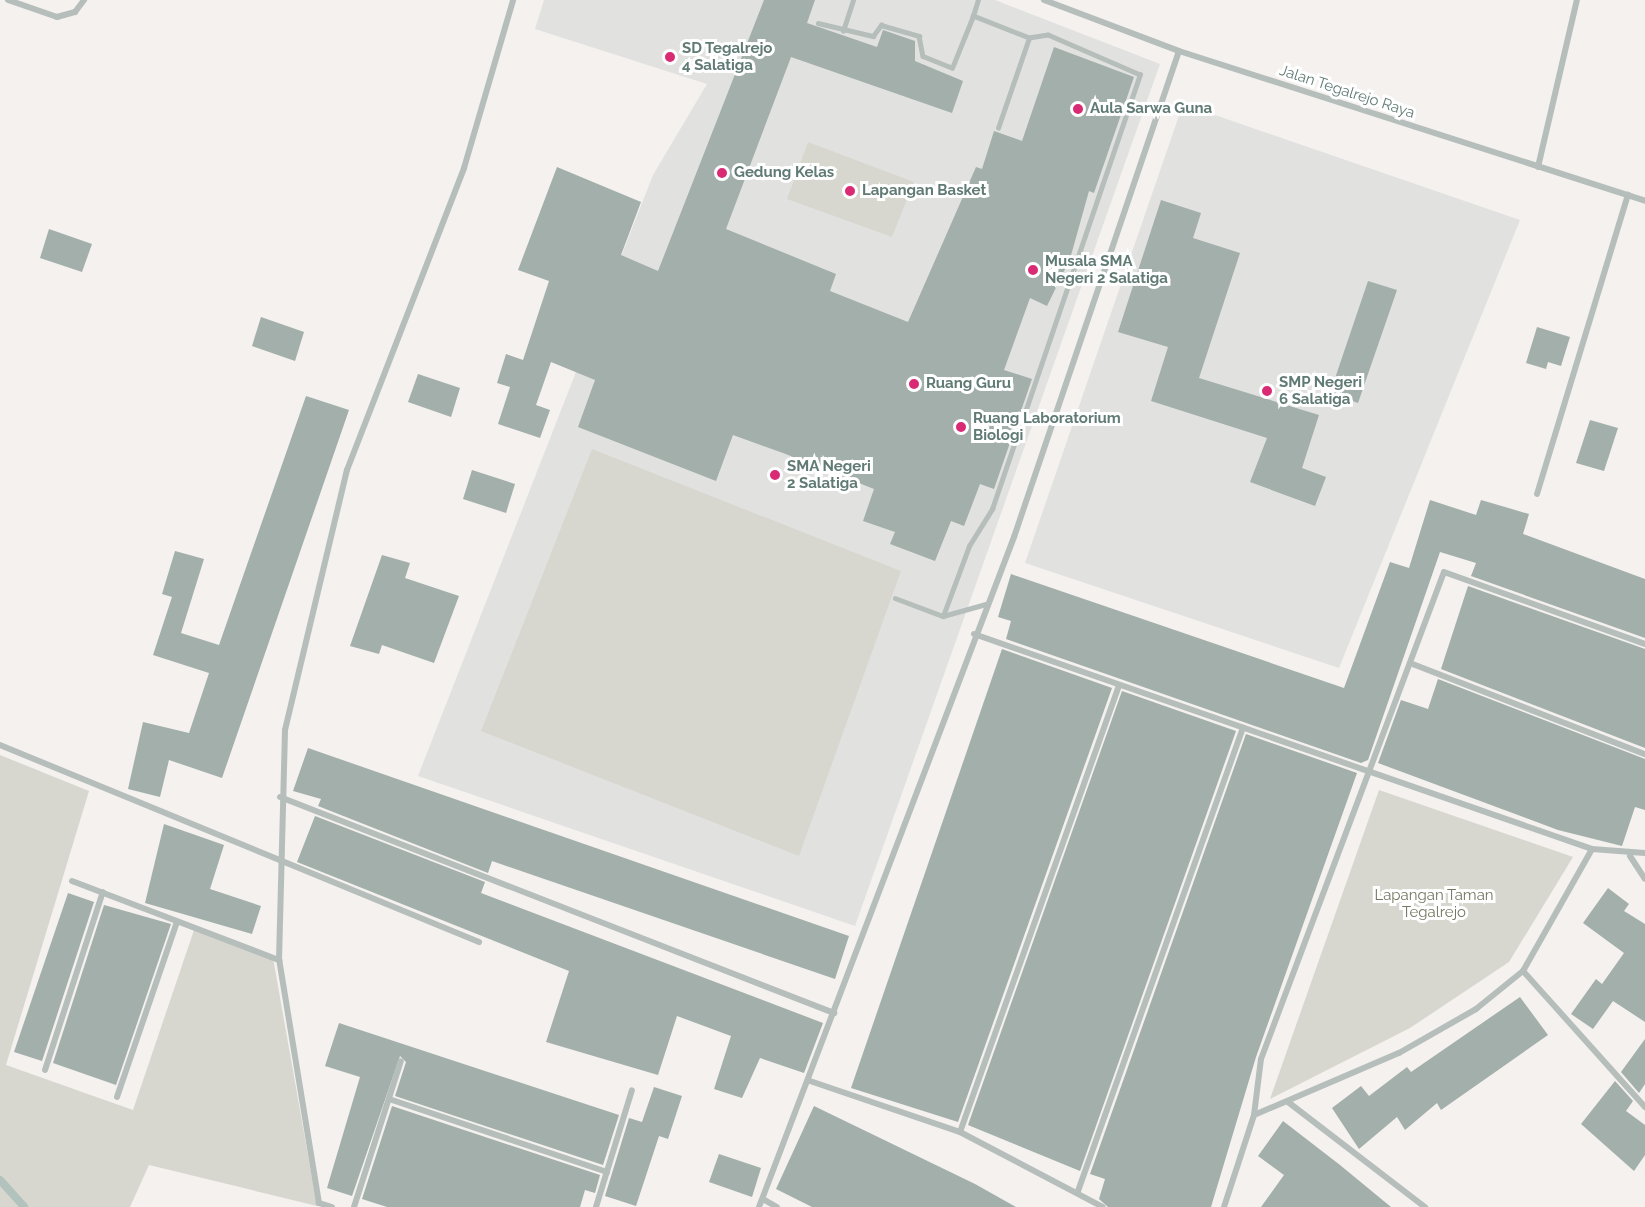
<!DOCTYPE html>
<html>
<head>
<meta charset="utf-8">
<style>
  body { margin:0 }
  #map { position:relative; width:1645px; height:1207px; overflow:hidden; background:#f4f1ef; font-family:Raleway,sans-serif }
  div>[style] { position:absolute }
  .built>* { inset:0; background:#e1e1e0 }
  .green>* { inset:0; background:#d8d7cf }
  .stream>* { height:8px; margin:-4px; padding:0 4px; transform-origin:4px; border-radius:4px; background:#b1c3bc }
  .building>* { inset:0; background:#a2afab }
  .lane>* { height:4.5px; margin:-2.25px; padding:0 2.25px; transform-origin:2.25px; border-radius:2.25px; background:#b6bebc }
  .street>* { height:6px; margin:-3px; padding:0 3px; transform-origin:3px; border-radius:3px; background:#b6bebc }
  .dots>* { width:16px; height:16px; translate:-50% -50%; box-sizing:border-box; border:3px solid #fff; border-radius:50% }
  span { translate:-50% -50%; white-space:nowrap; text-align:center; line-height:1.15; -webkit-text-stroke:6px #fff; paint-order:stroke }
  .poi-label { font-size:15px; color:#607a74; font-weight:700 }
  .left { translate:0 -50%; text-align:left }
  .street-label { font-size:15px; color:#607a74 }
  .park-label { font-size:15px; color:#747762 }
</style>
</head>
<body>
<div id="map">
  <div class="built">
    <i style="clip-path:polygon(544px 0,995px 0,1160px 64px,855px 926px,418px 776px,653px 175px,707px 84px,535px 29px)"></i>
    <i style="clip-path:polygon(1183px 104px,1520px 220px,1339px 668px,1025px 563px)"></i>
  </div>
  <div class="green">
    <i style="clip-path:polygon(808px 142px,914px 182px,892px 237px,787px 199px)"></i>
    <i style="clip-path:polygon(592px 449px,901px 571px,799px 856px,481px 731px)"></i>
    <i style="clip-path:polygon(0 755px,89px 791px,6px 1065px,133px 1110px,194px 930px,273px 958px,317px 1206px,149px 1165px,130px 1207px,0 1207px)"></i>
    <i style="clip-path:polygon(1379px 790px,1573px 857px,1509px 962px,1410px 1028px,1270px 1099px)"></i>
  </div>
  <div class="stream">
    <i style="left:0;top:1180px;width:36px;rotate:48deg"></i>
  </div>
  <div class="building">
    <i style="clip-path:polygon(764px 0,815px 0,807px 23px,877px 47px,883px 30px,915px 41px,915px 61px,963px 81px,952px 113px,791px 57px,726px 229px,836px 274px,830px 291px,908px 322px,976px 167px,982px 169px,994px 131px,1022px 141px,1054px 47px,1134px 77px,1094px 193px,1089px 191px,1070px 259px,1047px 306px,1030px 298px,1004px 370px,1032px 379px,994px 489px,980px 484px,964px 526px,951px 521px,935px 561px,890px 544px,895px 532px,863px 521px,874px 489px,783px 453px,733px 435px,716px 481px,578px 427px,595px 380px,551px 362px,536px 405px,550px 410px,540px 438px,498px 424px,510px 387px,497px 383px,506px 354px,523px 360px,549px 281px,518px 270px,557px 167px,641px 202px,621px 255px,658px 271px)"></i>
    <i style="clip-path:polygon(1161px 200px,1201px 213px,1193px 238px,1240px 253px,1199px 378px,1319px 415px,1302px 468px,1326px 477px,1315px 506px,1250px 482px,1267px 438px,1151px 401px,1168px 347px,1118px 332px)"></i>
    <i style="clip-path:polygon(49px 229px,92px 244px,82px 272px,40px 258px)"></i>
    <i style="clip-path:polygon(1368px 281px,1397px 290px,1358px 403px,1330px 393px)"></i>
    <i style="clip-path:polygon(261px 317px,304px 332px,295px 361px,252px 346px)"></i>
    <i style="clip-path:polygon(1537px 327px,1570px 337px,1561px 366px,1548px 362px,1546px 369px,1526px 363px)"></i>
    <i style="clip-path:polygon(418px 374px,460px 388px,451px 417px,408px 402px)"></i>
    <i style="clip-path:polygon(306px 396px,349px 410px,222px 778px,169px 760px,160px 797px,128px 789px,143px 722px,189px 733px,209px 673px,153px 655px,172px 597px,162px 594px,175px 551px,204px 559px,181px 633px,219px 645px)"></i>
    <i style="clip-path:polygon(1590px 420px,1618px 428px,1604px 471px,1576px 463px)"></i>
    <i style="clip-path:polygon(472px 470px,515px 484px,506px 513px,463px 499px)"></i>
    <i style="clip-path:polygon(1430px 500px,1476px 515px,1481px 500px,1529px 514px,1523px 534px,1645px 579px,1645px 638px,1471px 576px,1476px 563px,1440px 552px,1368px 760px,1361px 763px,1006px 639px,1011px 621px,998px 617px,1011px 574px,1344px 688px,1390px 562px,1409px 568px)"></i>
    <i style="clip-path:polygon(382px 555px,410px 563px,405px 578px,459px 596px,434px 663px,382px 645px,379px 654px,350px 646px)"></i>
    <i style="clip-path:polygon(1468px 586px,1645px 649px,1645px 748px,1441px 669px)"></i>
    <i style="clip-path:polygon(1002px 649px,1112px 688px,958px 1122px,851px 1088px)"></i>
    <i style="clip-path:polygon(1438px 679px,1645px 759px,1645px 810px,1635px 807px,1622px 846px,1558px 830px,1378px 763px,1401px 700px,1428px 709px)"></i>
    <i style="clip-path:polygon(1122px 691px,1236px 731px,1080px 1171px,968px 1125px)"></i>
    <i style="clip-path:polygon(1246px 734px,1357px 773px,1256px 1057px,1211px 1207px,1108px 1207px,1099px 1199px,1105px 1179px,1090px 1174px)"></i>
    <i style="clip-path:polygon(308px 748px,849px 936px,835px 979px,492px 861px,488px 873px,318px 806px,321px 799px,293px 791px)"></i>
    <i style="clip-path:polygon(315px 816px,485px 882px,481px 893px,823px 1023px,804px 1073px,760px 1058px,742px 1098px,714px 1089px,731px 1036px,677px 1016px,658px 1075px,546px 1042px,569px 971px,297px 862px)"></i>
    <i style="clip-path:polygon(164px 824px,224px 845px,210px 889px,261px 906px,252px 934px,145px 903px)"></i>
    <i style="clip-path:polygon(1608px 888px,1629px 904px,1624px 911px,1645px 924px,1645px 1022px,1613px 1001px,1593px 1029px,1571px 1014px,1596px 979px,1602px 984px,1624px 953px,1583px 923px)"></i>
    <i style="clip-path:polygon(68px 893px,94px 902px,42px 1061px,14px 1052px)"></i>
    <i style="clip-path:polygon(104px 905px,171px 924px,116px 1085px,53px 1063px)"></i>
    <i style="clip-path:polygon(1520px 997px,1548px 1035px,1441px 1110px,1437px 1103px,1405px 1130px,1397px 1117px,1359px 1149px,1332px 1108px,1361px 1086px,1369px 1096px,1407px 1067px,1411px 1072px)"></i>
    <i style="clip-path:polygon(339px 1023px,619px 1115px,603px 1165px,395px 1096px,406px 1062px,400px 1056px,352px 1196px,327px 1188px,360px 1077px,325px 1066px)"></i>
    <i style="clip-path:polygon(1645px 1039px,1645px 1084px,1639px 1093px,1621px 1072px)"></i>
    <i style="clip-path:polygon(1615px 1081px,1633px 1101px,1626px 1111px,1645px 1125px,1645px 1155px,1634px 1171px,1581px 1124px)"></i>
    <i style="clip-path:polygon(654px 1087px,682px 1096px,668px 1139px,659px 1136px,636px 1206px,605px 1196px,629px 1118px,642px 1122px)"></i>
    <i style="clip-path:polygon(392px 1106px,600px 1175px,595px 1193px,585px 1190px,580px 1207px,387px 1207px,362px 1199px)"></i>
    <i style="clip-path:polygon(814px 1106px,975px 1184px,1016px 1207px,812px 1207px,776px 1189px)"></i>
    <i style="clip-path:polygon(1283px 1121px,1340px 1165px,1391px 1207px,1261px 1207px,1284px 1175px,1258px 1156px)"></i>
    <i style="clip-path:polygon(719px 1154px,761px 1168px,752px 1197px,709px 1182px)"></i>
  </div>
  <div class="lane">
    <i style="left:818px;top:23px;width:57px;rotate:13.3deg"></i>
    <i style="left:873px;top:36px;width:14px;rotate:-54deg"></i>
    <i style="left:881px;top:25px;width:40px;rotate:16deg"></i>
    <i style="left:919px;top:36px;width:20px;rotate:79deg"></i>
    <i style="left:923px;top:56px;width:31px;rotate:22deg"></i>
    <i style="left:952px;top:68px;width:56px;rotate:-68deg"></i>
    <i style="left:843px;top:31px;width:33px;rotate:-72deg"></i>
    <i style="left:998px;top:128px;width:95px;rotate:-71deg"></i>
    <i style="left:895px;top:598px;width:51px;rotate:20.6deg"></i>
    <i style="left:943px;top:616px;width:75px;rotate:-69.6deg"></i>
    <i style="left:969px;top:546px;width:44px;rotate:-58.1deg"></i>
    <i style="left:992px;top:509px;width:459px;rotate:-71.2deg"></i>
    <i style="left:1140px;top:75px;width:100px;rotate:-156.5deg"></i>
    <i style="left:1048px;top:35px;width:19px;rotate:171deg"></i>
    <i style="left:1029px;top:38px;width:60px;rotate:-158.6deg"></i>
    <i style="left:973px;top:16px;width:17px;rotate:-73deg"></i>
    <i style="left:943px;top:616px;width:45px;rotate:-15.6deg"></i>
  </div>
  <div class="street">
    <i style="left:8px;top:0;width:52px;rotate:19.1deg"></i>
    <i style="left:57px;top:17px;width:19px;rotate:-16deg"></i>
    <i style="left:75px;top:12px;width:15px;rotate:-53deg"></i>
    <i style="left:1044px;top:0;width:144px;rotate:20.7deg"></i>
    <i style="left:1179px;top:51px;width:490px;rotate:17.8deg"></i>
    <i style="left:1538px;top:167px;width:171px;rotate:-76.9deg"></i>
    <i style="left:1537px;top:494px;width:313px;rotate:-73.1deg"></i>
    <i style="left:974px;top:634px;width:654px;rotate:19.18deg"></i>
    <i style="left:1410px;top:663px;width:252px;rotate:21.2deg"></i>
    <i style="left:0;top:745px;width:518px;rotate:22.36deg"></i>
    <i style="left:280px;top:797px;width:595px;rotate:21.3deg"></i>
    <i style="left:1630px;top:856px;width:27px;rotate:57deg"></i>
    <i style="left:72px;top:881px;width:222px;rotate:20.9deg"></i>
    <i style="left:1523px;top:971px;width:183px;rotate:48.1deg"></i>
    <i style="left:45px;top:1070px;width:187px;rotate:-72deg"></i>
    <i style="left:810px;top:1081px;width:158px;rotate:18.8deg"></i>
    <i style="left:960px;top:1132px;width:161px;rotate:27.7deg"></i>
    <i style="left:117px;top:1097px;width:185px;rotate:-71.1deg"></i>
    <i style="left:389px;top:1099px;width:230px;rotate:18.5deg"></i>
    <i style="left:1288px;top:1102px;width:173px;rotate:37.5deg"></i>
    <i style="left:1254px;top:1115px;width:56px;rotate:-82.9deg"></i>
    <i style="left:1261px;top:1059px;width:520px;rotate:-69.41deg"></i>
    <i style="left:1444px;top:572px;width:214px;rotate:19.7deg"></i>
    <i style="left:960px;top:1132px;width:474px;rotate:-70.4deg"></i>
    <i style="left:1078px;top:1191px;width:492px;rotate:-70.4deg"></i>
    <i style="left:763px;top:1199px;width:16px;rotate:30deg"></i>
    <i style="left:332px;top:1207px;width:14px;rotate:-163deg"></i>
    <i style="left:319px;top:1203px;width:246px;rotate:-99.3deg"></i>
    <i style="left:279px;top:960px;width:230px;rotate:-88.5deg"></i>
    <i style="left:285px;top:730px;width:267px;rotate:-76.6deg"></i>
    <i style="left:347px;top:470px;width:324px;rotate:-68.8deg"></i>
    <i style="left:464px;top:168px;width:175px;rotate:-73.7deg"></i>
    <i style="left:354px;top:1207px;width:153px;rotate:-72.2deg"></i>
    <i style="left:596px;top:1207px;width:122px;rotate:-72.9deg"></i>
    <i style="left:759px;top:1207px;width:717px;rotate:-69.16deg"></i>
    <i style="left:1014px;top:537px;width:513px;rotate:-71.25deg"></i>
    <i style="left:1224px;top:1207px;width:97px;rotate:-71.9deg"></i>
    <i style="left:1254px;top:1115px;width:158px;rotate:-23.2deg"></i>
    <i style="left:1399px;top:1053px;width:89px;rotate:-29.7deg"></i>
    <i style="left:1476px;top:1009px;width:60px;rotate:-39deg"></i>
    <i style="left:1523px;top:971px;width:140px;rotate:-60.5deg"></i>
    <i style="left:1592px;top:849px;width:53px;rotate:4.3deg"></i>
  </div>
  <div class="dots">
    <i style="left:670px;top:57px;background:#d92a74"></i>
    <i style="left:1078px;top:109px;background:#d92a74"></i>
    <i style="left:722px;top:173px;background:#d92a74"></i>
    <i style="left:850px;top:191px;background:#d92a74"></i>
    <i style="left:1033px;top:270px;background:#d92a74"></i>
    <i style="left:914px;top:384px;background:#d92a74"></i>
    <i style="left:1267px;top:391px;background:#d92a74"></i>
    <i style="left:961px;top:427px;background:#d92a74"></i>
    <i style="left:775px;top:475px;background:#d92a74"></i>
  </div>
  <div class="poi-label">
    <span class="left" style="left:682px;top:57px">SD Tegalrejo<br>4 Salatiga</span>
    <span class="left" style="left:1090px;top:109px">Aula Sarwa Guna</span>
    <span class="left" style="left:734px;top:173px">Gedung Kelas</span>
    <span class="left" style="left:862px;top:191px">Lapangan Basket</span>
    <span class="left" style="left:1045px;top:270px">Musala SMA<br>Negeri 2 Salatiga</span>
    <span class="left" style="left:1279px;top:391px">SMP Negeri<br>6 Salatiga</span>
    <span class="left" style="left:926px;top:384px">Ruang Guru</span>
    <span class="left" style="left:973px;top:427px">Ruang Laboratorium<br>Biologi</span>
    <span class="left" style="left:787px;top:475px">SMA Negeri<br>2 Salatiga</span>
  </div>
  <div class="street-label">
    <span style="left:1347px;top:92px;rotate:18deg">Jalan Tegalrejo Raya</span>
  </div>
  <div class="park-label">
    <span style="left:1434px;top:904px">Lapangan Taman<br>Tegalrejo</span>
  </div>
</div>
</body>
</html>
